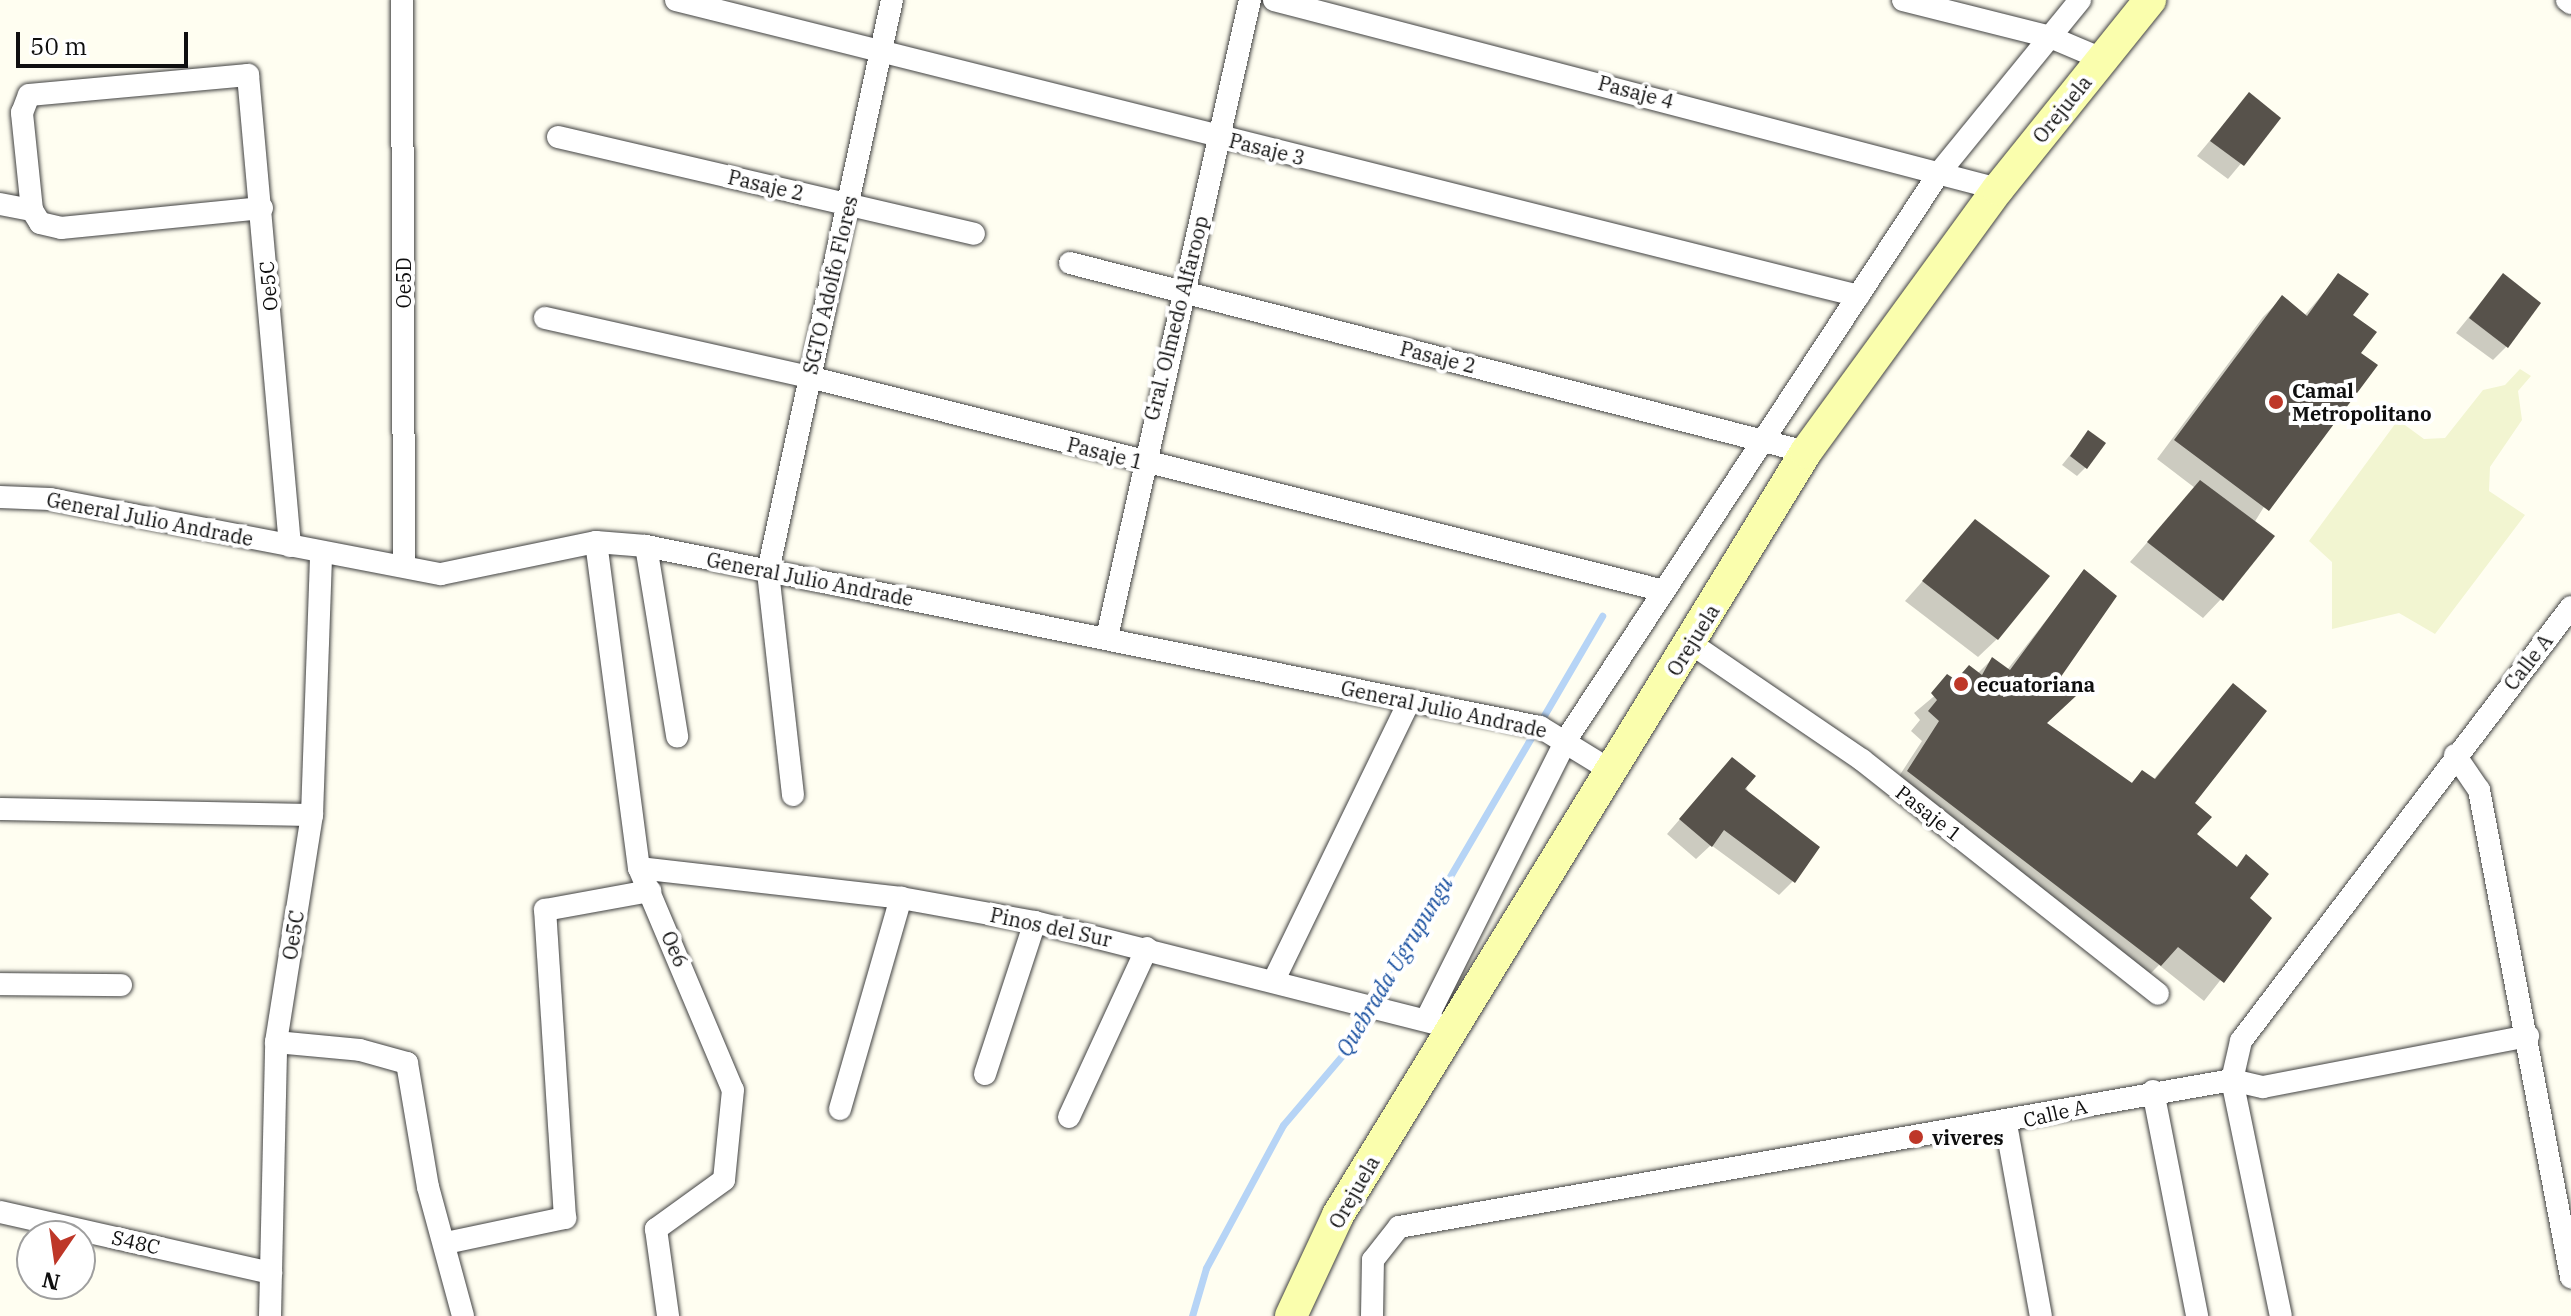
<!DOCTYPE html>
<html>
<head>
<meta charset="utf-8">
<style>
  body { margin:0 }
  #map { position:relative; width:2571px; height:1316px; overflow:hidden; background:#fffef1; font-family:"IBM Plex Serif",serif }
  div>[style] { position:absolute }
  .farmland>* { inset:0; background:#f2f5d1 }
  .shadow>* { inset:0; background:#0003 }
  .stream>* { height:7px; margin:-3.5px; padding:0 3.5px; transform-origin:3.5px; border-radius:3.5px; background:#b6d4f6 }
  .building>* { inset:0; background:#57524b }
  .roads { filter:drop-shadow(0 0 2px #424242) drop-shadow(0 0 2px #424242) }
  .street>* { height:22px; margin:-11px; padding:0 11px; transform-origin:11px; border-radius:11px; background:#fff }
  .secondary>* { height:32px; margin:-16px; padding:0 16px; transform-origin:16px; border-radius:16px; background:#fafead }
  .dots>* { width:22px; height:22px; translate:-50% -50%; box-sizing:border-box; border:4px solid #fff; border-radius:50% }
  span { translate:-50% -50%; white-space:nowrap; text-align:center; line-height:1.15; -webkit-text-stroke:8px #fff; paint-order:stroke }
  .street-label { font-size:20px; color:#0f0f0f }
  .poi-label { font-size:20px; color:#0f0f0f; font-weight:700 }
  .left { translate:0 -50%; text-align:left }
  .water-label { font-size:22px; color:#1950a0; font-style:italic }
  .north { position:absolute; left:16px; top:1220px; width:80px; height:80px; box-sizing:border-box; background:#fff; border:2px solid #9f9f9f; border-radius:50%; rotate:193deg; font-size:22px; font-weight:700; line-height:32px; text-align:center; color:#0f0f0f }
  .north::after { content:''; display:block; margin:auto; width:28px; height:36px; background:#be3728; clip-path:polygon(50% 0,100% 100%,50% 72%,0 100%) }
  .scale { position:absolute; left:16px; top:32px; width:172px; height:36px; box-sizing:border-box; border:4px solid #0f0f0f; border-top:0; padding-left:10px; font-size:24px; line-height:28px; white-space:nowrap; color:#0f0f0f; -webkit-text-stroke:6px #fff; paint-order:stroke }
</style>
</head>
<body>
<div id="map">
  <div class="farmland">
    <i style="clip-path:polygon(2520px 369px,2531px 376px,2518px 391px,2522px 420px,2490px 467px,2489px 491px,2525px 515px,2435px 634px,2399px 613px,2332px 629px,2332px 562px,2309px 541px,2398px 420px,2424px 439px,2445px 438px,2483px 390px,2505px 385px)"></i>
  </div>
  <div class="shadow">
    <i style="clip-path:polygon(2249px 94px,2279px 118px,2228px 179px,2197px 156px)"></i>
    <i style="clip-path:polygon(2503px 275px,2506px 347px,2493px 360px,2456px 333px)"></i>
    <i style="clip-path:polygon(2338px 276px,2359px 353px,2254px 523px,2221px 599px,2203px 618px,2130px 562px,2195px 488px,2157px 459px,2263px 317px,2282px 298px,2304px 316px)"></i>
    <i style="clip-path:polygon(2088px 433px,2086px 467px,2077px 476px,2062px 465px)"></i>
    <i style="clip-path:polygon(1975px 522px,1997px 639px,1978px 657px,1905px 601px)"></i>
    <i style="clip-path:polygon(2084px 572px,2045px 724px,2130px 784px,2142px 772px,2153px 780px,2233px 686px,2192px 803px,2194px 834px,2235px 868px,2246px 857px,2247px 898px,2269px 918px,2204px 1001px,2159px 965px,2141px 983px,1890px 790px,1922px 741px,1911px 731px,1920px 720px,1914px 713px,1969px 667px,1977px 674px,1992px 659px,2007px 670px)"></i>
    <i style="clip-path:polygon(1732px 759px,1793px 881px,1779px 895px,1711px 845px,1696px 859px,1667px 834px)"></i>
  </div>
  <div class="stream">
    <i style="left:1192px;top:1316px;width:50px;rotate:-73.7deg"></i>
    <i style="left:1206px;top:1268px;width:162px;rotate:-61.7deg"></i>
    <i style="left:1283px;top:1125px;width:106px;rotate:-49.6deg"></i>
    <i style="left:1352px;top:1044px;width:496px;rotate:-59.7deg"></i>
  </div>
  <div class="building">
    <i style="clip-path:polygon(2249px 92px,2281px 118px,2244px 166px,2210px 141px)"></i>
    <i style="clip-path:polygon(2338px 273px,2369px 294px,2353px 315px,2377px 332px,2361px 353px,2378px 365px,2269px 511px,2174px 440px,2282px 295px,2307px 316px)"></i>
    <i style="clip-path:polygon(2503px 273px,2541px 303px,2508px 348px,2469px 318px)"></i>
    <i style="clip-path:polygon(2088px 430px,2106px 443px,2087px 469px,2070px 456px)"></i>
    <i style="clip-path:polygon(2200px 480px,2275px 536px,2223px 601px,2147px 542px)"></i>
    <i style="clip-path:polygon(1975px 519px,2050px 576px,1998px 640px,1922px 581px)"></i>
    <i style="clip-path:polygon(2084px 569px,2117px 596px,2058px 681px,2076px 696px,2047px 723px,2132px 783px,2142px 770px,2155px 779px,2233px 683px,2267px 711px,2195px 803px,2212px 817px,2197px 834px,2237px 867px,2246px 854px,2269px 874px,2250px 898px,2272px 918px,2224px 983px,2178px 947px,2161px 966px,1907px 771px,1939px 721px,1928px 711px,1937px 700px,1931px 693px,1947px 674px,1956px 680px,1969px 665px,1982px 675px,1992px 657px,2010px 670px)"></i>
    <i style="clip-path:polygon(1732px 757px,1756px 776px,1745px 789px,1820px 847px,1795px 883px,1724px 830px,1712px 847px,1679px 819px)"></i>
  </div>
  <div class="roads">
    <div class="street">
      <i style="left:402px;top:0;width:565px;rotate:89.8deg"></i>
      <i style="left:676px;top:0;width:1219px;rotate:14.05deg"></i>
      <i style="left:1274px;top:0;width:748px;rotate:14.63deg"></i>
      <i style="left:1903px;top:0;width:152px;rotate:14.1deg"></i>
      <i style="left:2050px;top:37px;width:56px;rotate:22.9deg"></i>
      <i style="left:2567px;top:0;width:5px;rotate:37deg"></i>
      <i style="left:558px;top:137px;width:427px;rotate:13.1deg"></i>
      <i style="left:0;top:204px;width:33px;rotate:11deg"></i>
      <i style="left:32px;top:210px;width:15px;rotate:58deg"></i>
      <i style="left:40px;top:223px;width:22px;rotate:13deg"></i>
      <i style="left:61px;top:228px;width:202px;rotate:-5.7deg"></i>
      <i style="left:32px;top:210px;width:98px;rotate:-95.9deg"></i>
      <i style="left:22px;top:113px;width:19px;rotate:-69deg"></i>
      <i style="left:29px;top:95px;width:220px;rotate:-5.2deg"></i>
      <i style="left:248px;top:75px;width:473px;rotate:84.9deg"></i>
      <i style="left:1070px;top:263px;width:760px;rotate:14.4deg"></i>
      <i style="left:545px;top:318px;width:271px;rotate:12.6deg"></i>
      <i style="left:809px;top:377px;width:881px;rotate:14.05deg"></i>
      <i style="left:0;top:497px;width:50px;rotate:2.3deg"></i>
      <i style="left:50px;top:499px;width:398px;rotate:10.9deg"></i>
      <i style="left:441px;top:574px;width:158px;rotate:-11.7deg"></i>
      <i style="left:596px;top:542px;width:50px;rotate:4.6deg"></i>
      <i style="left:646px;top:546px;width:912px;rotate:11.45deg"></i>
      <i style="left:1540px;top:727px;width:79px;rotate:31.5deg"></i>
      <i style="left:596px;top:542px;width:329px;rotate:82.5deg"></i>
      <i style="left:639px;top:868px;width:241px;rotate:67.1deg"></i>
      <i style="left:733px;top:1090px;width:90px;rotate:95.7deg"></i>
      <i style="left:724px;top:1180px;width:84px;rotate:144.2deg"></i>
      <i style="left:656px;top:1229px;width:88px;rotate:82.1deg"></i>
      <i style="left:646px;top:546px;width:193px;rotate:80.7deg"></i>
      <i style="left:1107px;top:637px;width:653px;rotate:-77.35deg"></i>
      <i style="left:1692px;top:644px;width:206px;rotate:34.3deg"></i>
      <i style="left:1862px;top:760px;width:377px;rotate:38.3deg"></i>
      <i style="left:2455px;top:755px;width:42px;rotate:55.6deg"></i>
      <i style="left:2479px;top:790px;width:496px;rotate:79.3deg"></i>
      <i style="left:793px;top:795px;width:225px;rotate:-96.4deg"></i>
      <i style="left:768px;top:571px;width:584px;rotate:-77.75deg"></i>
      <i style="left:0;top:809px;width:312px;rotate:1.1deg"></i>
      <i style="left:639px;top:868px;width:264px;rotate:6.5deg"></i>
      <i style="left:901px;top:898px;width:136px;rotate:10.2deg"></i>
      <i style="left:1035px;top:922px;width:415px;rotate:14.2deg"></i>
      <i style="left:1274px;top:980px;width:311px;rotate:-64.1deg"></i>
      <i style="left:0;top:984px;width:121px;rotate:0.5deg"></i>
      <i style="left:1427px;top:1018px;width:314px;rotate:-63.4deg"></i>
      <i style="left:1568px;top:737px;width:675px;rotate:-56.66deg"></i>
      <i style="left:1939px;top:173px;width:223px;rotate:-50.8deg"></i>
      <i style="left:276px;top:1042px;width:84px;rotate:5.4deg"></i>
      <i style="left:360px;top:1050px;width:49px;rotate:15.5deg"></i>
      <i style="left:407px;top:1063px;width:126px;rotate:80.4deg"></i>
      <i style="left:428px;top:1187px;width:134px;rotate:74.8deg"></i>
      <i style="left:985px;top:1074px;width:160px;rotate:-71.8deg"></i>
      <i style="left:2232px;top:1080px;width:32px;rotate:13deg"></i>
      <i style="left:2263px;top:1087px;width:270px;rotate:-10.9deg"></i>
      <i style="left:2232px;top:1080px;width:241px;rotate:78.3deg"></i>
      <i style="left:2153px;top:1091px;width:229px;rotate:78.9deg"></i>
      <i style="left:840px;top:1109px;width:220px;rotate:-73.9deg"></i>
      <i style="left:1069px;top:1117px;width:186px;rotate:-65.2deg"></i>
      <i style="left:2006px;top:1124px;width:195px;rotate:79.7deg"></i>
      <i style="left:0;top:1212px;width:278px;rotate:12.7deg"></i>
      <i style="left:446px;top:1243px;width:122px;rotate:-11.9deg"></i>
      <i style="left:565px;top:1218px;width:309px;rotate:-93.7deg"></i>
      <i style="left:545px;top:910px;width:107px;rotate:-10.3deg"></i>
      <i style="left:270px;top:1316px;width:274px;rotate:-88.7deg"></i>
      <i style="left:276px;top:1042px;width:230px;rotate:-81deg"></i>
      <i style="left:312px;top:815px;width:260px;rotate:-88deg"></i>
      <i style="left:1372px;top:1316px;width:56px;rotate:-89deg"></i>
      <i style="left:1373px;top:1260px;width:42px;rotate:-51.8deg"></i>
      <i style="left:1399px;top:1227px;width:846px;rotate:-10.01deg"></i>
      <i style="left:2232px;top:1080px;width:40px;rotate:-77deg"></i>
      <i style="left:2241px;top:1041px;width:545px;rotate:-52.75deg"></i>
    </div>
    <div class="secondary">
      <i style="left:1291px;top:1316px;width:111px;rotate:-65deg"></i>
      <i style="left:1338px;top:1215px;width:895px;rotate:-58.48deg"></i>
      <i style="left:1806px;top:452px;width:326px;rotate:-53.9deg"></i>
      <i style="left:1998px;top:189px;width:243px;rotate:-51.2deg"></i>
    </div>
  </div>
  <div class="dots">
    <i style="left:2276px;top:402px;background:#be3728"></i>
    <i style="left:1961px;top:684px;background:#be3728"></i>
    <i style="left:1916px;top:1137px;background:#be3728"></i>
  </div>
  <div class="street-label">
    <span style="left:1636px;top:92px;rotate:15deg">Pasaje 4</span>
    <span style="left:2062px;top:109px;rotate:-51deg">Orejuela</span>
    <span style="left:1267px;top:149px;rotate:14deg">Pasaje 3</span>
    <span style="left:766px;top:185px;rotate:13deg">Pasaje 2</span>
    <span style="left:403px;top:283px;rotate:-90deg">Oe5D</span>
    <span style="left:830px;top:285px;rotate:-77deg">SGTO Adolfo Flores</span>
    <span style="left:268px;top:286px;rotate:-95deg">Oe5C</span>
    <span style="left:1176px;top:318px;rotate:-76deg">Gral. Olmedo Alfaroop</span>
    <span style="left:1438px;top:357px;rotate:14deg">Pasaje 2</span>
    <span style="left:1105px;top:453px;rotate:14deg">Pasaje 1</span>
    <span style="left:150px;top:519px;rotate:11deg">General Julio Andrade</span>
    <span style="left:810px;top:579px;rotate:11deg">General Julio Andrade</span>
    <span style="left:1693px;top:640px;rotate:-58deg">Orejuela</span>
    <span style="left:2528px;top:662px;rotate:-52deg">Calle A</span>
    <span style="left:1444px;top:709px;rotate:12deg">General Julio Andrade</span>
    <span style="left:1929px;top:813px;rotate:38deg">Pasaje 1</span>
    <span style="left:1051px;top:927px;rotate:12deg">Pinos del Sur</span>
    <span style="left:293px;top:935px;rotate:-81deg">Oe5C</span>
    <span style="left:675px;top:949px;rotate:66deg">Oe6</span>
    <span style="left:2055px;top:1113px;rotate:-13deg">Calle A</span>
    <span style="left:1354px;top:1192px;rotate:-60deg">Orejuela</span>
    <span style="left:136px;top:1242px;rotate:13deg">S48C</span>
  </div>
  <div class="poi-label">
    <span class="left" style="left:2292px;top:402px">Camal<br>Metropolitano</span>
    <span class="left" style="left:1977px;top:684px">ecuatoriana</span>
    <span class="left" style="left:1932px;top:1137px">viveres</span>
  </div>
  <div class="water-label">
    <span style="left:1394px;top:966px;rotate:-59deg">Quebrada Ugrupungu</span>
  </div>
  <div class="north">N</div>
  <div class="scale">50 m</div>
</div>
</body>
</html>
